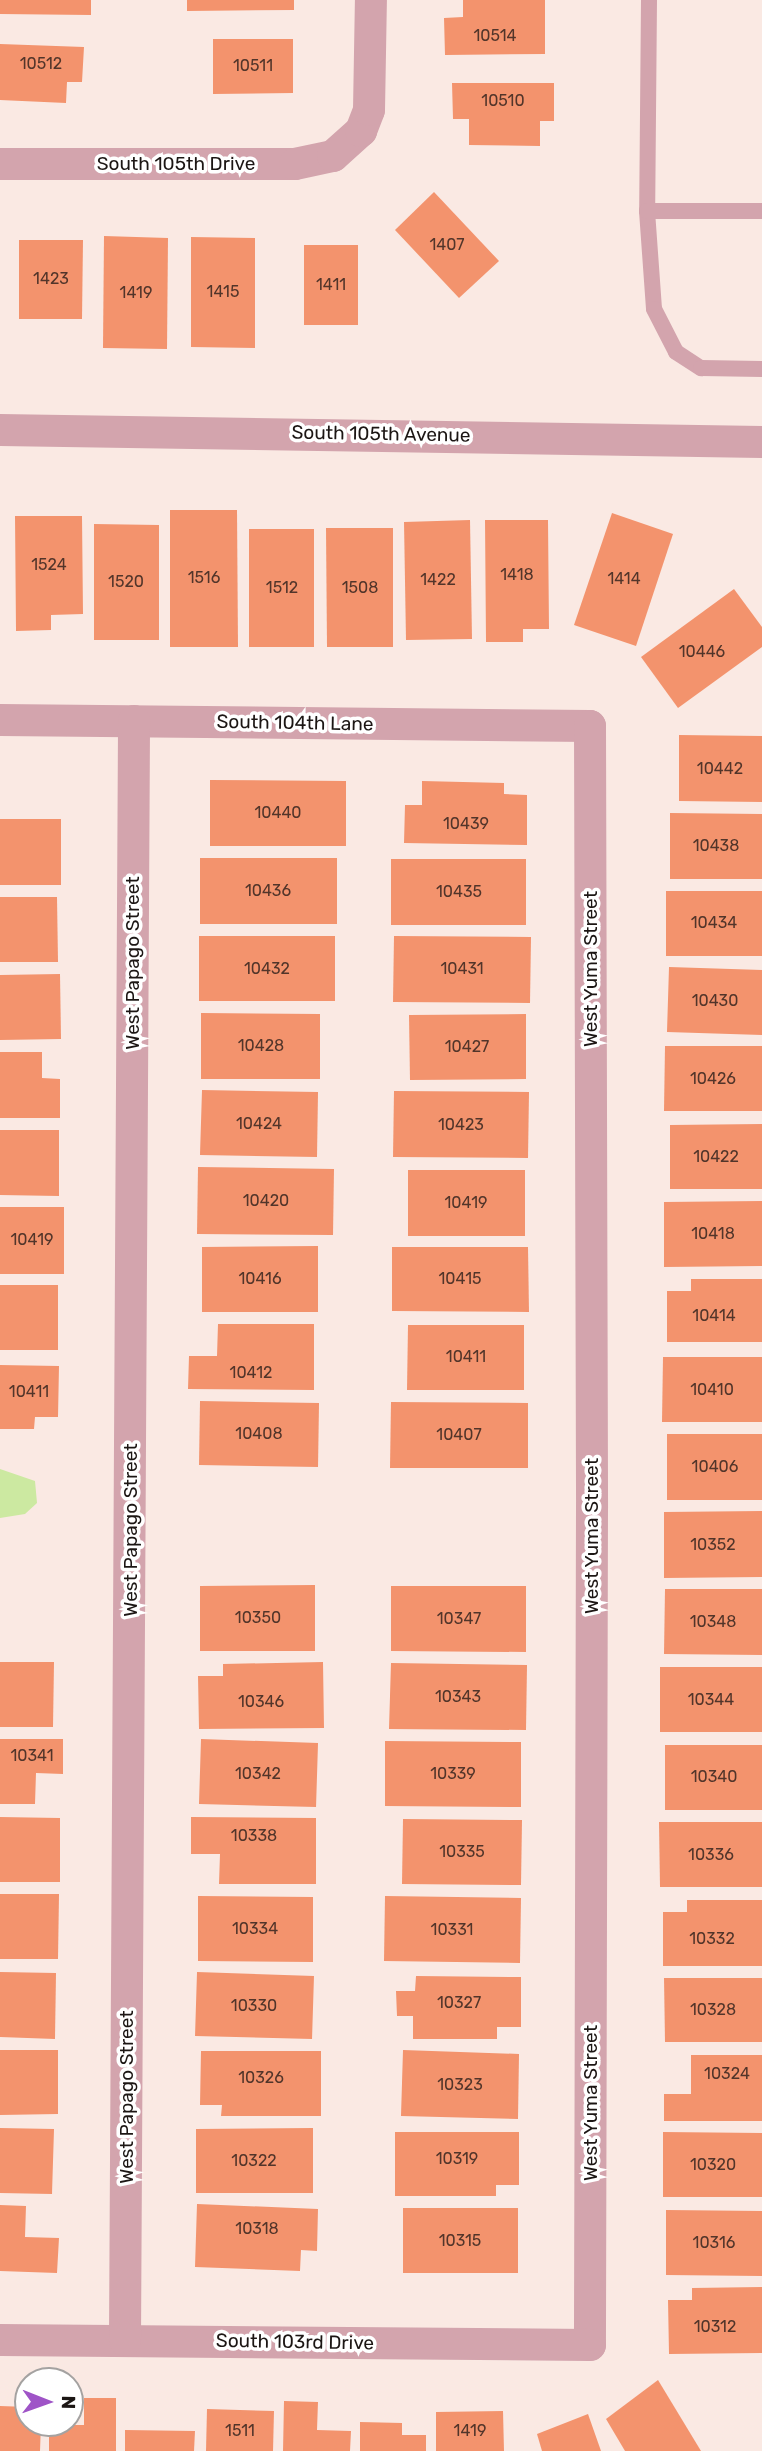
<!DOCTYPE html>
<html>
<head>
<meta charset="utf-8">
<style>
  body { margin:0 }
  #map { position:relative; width:762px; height:2451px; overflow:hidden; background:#fae9e3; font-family:Rubik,sans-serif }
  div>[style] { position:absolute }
  .green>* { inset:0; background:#cce9a1 }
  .building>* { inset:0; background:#f3936d }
  .service>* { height:16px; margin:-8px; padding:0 8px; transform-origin:8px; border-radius:8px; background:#d3a4ad }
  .minor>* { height:32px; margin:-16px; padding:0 16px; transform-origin:16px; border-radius:16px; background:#d3a4ad }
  span { translate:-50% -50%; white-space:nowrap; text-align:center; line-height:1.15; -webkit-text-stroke:7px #fff; paint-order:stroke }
  .number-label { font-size:16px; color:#52352a }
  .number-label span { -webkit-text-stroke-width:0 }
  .street-label { font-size:19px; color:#1c1614 }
  .north { position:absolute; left:14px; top:2367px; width:70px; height:70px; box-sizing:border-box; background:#fff; border:2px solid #a4a2a1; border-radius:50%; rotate:91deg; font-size:19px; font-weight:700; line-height:28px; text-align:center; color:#1c1614 }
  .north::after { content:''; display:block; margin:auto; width:24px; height:32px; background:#9f54c7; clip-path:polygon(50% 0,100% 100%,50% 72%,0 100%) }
</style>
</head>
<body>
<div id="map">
  <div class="green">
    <i style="clip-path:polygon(0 1469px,35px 1481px,37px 1503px,25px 1514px,0 1518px)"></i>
  </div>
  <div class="building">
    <i style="clip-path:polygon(0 0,91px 0,91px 15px,0 14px)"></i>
    <i style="clip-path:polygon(187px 0,294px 0,294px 10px,187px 11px)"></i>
    <i style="clip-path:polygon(463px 0,545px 0,545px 54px,445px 55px,444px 18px,463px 17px)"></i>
    <i style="clip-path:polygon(213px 39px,293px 39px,293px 93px,213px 94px)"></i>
    <i style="clip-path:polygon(0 44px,84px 47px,82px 82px,67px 82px,66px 103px,0 100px)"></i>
    <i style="clip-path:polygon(452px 83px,554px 83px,554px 121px,540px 121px,540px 146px,469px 145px,469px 119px,453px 119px)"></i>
    <i style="clip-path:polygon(434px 192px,499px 261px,459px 298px,395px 230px)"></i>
    <i style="clip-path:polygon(104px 236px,168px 238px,167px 349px,103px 348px)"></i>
    <i style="clip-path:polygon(191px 237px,255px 238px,255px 348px,191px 347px)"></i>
    <i style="clip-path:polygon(19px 240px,83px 240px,82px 319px,19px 319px)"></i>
    <i style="clip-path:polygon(304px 245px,358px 245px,358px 325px,304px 325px)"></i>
    <i style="clip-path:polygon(170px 510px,237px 510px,238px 647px,170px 647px)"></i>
    <i style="clip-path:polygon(612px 513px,673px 534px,636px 646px,574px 625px)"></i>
    <i style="clip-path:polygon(15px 516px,82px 516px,83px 614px,51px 615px,51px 630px,16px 631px)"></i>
    <i style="clip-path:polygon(470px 520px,472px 639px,406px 640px,404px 522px)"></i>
    <i style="clip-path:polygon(485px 520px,548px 520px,549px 629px,523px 629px,523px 642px,486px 642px)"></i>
    <i style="clip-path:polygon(94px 524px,159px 525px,159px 640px,94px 640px)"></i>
    <i style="clip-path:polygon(326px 528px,393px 528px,393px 647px,327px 647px)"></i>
    <i style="clip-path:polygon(249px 529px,314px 529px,314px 647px,249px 647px)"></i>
    <i style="clip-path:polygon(734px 589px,762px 627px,762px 647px,678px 708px,641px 657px)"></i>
    <i style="clip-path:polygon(679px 735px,762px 736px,762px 802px,679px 801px)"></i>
    <i style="clip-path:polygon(210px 780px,346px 781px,346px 846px,210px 846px)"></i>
    <i style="clip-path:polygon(422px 781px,504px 783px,504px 794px,527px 795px,527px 845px,404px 843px,405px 805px,422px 805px)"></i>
    <i style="clip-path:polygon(670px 813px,762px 814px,762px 879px,670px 879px)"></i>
    <i style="clip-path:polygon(0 819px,61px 819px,61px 885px,0 885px)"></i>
    <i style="clip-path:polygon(200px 858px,337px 858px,337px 924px,200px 924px)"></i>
    <i style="clip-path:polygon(391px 859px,526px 859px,526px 925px,391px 925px)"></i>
    <i style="clip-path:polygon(666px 891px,762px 891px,762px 956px,666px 956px)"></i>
    <i style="clip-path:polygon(0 897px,57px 897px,58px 962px,0 962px)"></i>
    <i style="clip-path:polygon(199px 936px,335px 936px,335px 1001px,199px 1001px)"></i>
    <i style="clip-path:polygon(394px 936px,531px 937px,530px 1003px,393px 1002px)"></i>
    <i style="clip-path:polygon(669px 967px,762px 970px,762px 1035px,667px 1032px)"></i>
    <i style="clip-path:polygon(60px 974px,61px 1039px,0 1040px,0 975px)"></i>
    <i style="clip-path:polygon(201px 1013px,320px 1014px,320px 1079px,201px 1079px)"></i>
    <i style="clip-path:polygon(526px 1014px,526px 1079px,410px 1080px,409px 1015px)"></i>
    <i style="clip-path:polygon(665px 1046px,762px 1046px,762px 1111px,664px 1111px)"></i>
    <i style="clip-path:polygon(0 1052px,42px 1052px,42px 1078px,60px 1079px,60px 1118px,0 1118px)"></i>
    <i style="clip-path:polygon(202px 1090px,318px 1092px,317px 1157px,200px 1155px)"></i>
    <i style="clip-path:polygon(394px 1091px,529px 1092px,528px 1158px,393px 1157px)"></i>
    <i style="clip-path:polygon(762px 1124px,762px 1189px,670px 1189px,670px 1125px)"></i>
    <i style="clip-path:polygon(0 1130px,59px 1130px,59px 1196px,0 1195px)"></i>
    <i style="clip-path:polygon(198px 1167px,334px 1169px,333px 1235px,197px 1234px)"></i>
    <i style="clip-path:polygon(408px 1170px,525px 1170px,525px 1236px,408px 1236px)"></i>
    <i style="clip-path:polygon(762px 1201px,762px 1266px,664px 1267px,664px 1202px)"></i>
    <i style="clip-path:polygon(0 1207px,64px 1207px,64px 1274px,0 1274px)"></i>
    <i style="clip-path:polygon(318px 1246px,318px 1312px,202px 1312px,202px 1247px)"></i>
    <i style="clip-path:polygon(392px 1247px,528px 1247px,529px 1312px,392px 1311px)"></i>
    <i style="clip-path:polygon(691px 1279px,762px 1279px,762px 1342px,667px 1342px,667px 1291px,691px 1291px)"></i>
    <i style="clip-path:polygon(0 1285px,58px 1285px,58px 1350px,0 1350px)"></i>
    <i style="clip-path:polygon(218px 1324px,314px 1324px,314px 1390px,188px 1389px,189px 1356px,217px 1356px)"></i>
    <i style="clip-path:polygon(408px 1325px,524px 1325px,524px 1390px,407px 1390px)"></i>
    <i style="clip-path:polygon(663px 1357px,762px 1357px,762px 1422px,662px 1422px)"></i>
    <i style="clip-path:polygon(0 1365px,59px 1366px,58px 1417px,35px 1417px,34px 1429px,0 1429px)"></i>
    <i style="clip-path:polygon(200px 1401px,319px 1403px,318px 1467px,199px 1465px)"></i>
    <i style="clip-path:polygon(391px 1402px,528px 1403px,528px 1468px,390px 1468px)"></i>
    <i style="clip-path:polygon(667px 1434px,762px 1434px,762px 1500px,667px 1500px)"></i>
    <i style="clip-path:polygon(762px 1511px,762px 1577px,664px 1578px,664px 1512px)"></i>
    <i style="clip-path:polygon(315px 1585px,315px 1651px,200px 1651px,200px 1586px)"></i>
    <i style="clip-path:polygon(391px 1586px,526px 1586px,526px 1652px,391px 1651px)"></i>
    <i style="clip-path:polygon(665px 1589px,762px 1589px,762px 1655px,664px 1654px)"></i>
    <i style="clip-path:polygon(0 1662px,54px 1662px,53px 1727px,0 1727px)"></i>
    <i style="clip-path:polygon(323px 1662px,324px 1728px,199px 1729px,198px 1676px,223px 1676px,223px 1664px)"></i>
    <i style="clip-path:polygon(391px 1663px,527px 1665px,526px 1730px,389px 1729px)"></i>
    <i style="clip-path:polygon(660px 1667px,762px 1667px,762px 1732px,660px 1732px)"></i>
    <i style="clip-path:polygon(0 1739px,63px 1739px,63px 1774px,36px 1773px,35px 1804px,0 1804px)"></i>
    <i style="clip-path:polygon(201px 1739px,318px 1743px,316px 1807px,199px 1804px)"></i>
    <i style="clip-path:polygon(385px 1741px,521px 1742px,521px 1807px,385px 1806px)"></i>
    <i style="clip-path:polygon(665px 1745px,762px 1745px,762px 1810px,665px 1810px)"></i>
    <i style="clip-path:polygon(0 1817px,60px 1818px,60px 1882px,0 1882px)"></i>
    <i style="clip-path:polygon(191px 1817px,316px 1818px,316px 1884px,219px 1884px,220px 1854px,191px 1854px)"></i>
    <i style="clip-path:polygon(403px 1819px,522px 1820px,521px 1885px,402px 1884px)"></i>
    <i style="clip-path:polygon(659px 1822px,762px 1822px,762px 1887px,660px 1887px)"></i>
    <i style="clip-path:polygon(0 1894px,59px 1894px,58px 1959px,0 1959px)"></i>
    <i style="clip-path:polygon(198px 1896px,313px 1897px,313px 1962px,198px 1961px)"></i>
    <i style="clip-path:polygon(385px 1896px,521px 1898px,520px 1963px,384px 1961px)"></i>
    <i style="clip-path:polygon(687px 1900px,762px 1900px,762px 1966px,663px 1966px,663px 1912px,687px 1912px)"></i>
    <i style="clip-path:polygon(0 1972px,56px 1973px,55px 2039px,0 2037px)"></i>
    <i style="clip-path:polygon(197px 1972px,314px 1976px,312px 2039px,195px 2036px)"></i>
    <i style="clip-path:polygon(416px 1976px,521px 1977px,521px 2027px,497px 2027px,497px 2039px,413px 2039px,413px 2016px,397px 2016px,396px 1991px,415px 1991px)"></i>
    <i style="clip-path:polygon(664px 1978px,762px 1978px,762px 2042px,665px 2042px)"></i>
    <i style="clip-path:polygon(0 2050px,58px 2050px,58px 2114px,0 2115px)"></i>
    <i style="clip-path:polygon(403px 2050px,519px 2054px,518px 2119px,401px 2116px)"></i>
    <i style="clip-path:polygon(201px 2051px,321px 2051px,321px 2116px,221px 2116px,222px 2105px,200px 2105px)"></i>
    <i style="clip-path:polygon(691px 2055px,762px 2055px,762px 2121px,664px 2121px,664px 2094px,691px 2094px)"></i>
    <i style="clip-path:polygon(0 2128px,54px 2129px,52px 2194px,0 2193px)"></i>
    <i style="clip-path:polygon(313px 2128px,313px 2193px,196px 2193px,196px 2129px)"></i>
    <i style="clip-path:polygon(395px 2132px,519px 2132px,519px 2185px,496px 2185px,496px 2196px,395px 2196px)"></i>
    <i style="clip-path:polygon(663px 2132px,762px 2133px,762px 2197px,663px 2197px)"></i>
    <i style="clip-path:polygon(197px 2204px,318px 2209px,317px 2251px,301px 2250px,300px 2271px,195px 2267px)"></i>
    <i style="clip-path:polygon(0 2205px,26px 2206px,25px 2237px,59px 2238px,57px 2273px,0 2271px)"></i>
    <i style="clip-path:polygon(403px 2208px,518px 2208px,518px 2273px,403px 2273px)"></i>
    <i style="clip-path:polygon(666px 2210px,762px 2211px,762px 2276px,666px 2275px)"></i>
    <i style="clip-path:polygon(762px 2287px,762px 2353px,669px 2354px,668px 2300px,692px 2300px,692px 2288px)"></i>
    <i style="clip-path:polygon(658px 2380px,701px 2451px,625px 2451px,606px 2419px)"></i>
    <i style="clip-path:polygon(84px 2398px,116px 2398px,116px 2451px,49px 2451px,49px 2425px,84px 2425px)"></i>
    <i style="clip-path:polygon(284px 2401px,318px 2402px,317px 2430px,351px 2431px,350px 2451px,283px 2451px)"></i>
    <i style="clip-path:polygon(0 2406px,28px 2407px,28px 2423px,41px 2423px,40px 2451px,0 2451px)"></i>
    <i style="clip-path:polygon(207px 2409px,274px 2411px,273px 2451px,206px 2451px)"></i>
    <i style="clip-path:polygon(503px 2411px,504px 2451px,436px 2451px,436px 2412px)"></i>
    <i style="clip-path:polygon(588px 2414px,601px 2451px,542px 2451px,537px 2434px)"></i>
    <i style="clip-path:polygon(360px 2422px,402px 2423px,402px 2435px,426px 2435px,426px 2451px,360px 2451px)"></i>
    <i style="clip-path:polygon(125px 2430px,195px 2431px,194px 2451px,125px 2451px)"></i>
  </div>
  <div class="service">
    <i style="left:649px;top:0;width:211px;rotate:90.5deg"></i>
    <i style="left:647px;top:211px;width:98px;rotate:85.9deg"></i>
    <i style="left:654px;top:309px;width:48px;rotate:62.9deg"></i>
    <i style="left:676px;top:352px;width:30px;rotate:33deg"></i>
    <i style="left:701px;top:368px;width:61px;rotate:0.9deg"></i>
    <i style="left:647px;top:211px;width:115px"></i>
  </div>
  <div class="minor">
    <i style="left:0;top:164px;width:295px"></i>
    <i style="left:295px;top:164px;width:39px;rotate:-12deg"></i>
    <i style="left:333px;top:156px;width:38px;rotate:-42deg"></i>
    <i style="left:361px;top:131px;width:22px;rotate:-69deg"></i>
    <i style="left:369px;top:110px;width:110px;rotate:-89deg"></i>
    <i style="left:0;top:430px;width:762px;rotate:0.9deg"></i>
    <i style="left:0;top:720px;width:590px;rotate:0.58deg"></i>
    <i style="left:590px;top:726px;width:782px;rotate:89.85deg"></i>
    <i style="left:592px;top:1508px;width:837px;rotate:90.14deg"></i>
    <i style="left:590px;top:2345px;width:590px;rotate:-179.51deg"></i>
    <i style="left:125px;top:2340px;width:1619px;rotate:-89.68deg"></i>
  </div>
  <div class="number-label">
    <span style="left:495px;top:36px">10514</span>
    <span style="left:41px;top:64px">10512</span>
    <span style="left:253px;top:66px">10511</span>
    <span style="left:503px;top:101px">10510</span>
    <span style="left:447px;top:245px">1407</span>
    <span style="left:51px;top:279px">1423</span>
    <span style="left:331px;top:285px">1411</span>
    <span style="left:223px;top:292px">1415</span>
    <span style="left:136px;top:293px">1419</span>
    <span style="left:49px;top:565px">1524</span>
    <span style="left:517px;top:575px">1418</span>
    <span style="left:204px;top:578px">1516</span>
    <span style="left:624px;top:579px">1414</span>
    <span style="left:438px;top:580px">1422</span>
    <span style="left:126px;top:582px">1520</span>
    <span style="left:282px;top:588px">1512</span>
    <span style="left:360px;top:588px">1508</span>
    <span style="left:702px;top:652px">10446</span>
    <span style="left:720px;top:769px">10442</span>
    <span style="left:278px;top:813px">10440</span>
    <span style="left:466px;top:824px">10439</span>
    <span style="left:716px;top:846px">10438</span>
    <span style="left:268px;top:891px">10436</span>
    <span style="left:459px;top:892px">10435</span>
    <span style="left:714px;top:923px">10434</span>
    <span style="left:267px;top:969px">10432</span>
    <span style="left:462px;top:969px">10431</span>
    <span style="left:715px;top:1001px">10430</span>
    <span style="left:261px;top:1046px">10428</span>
    <span style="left:467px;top:1047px">10427</span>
    <span style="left:713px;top:1079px">10426</span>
    <span style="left:259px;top:1124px">10424</span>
    <span style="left:461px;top:1125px">10423</span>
    <span style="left:716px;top:1157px">10422</span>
    <span style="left:266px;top:1201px">10420</span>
    <span style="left:466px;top:1203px">10419</span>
    <span style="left:713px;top:1234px">10418</span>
    <span style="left:32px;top:1240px">10419</span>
    <span style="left:260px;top:1279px">10416</span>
    <span style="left:460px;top:1279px">10415</span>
    <span style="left:714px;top:1316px">10414</span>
    <span style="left:466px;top:1357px">10411</span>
    <span style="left:251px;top:1373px">10412</span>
    <span style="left:712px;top:1390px">10410</span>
    <span style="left:29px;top:1392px">10411</span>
    <span style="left:259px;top:1434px">10408</span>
    <span style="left:459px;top:1435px">10407</span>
    <span style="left:715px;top:1467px">10406</span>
    <span style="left:713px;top:1545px">10352</span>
    <span style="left:258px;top:1618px">10350</span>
    <span style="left:459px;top:1619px">10347</span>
    <span style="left:713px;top:1622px">10348</span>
    <span style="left:458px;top:1697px">10343</span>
    <span style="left:711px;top:1700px">10344</span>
    <span style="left:261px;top:1702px">10346</span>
    <span style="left:32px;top:1756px">10341</span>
    <span style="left:258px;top:1774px">10342</span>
    <span style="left:453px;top:1774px">10339</span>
    <span style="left:714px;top:1777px">10340</span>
    <span style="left:254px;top:1836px">10338</span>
    <span style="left:462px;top:1852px">10335</span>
    <span style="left:711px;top:1855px">10336</span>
    <span style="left:255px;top:1929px">10334</span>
    <span style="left:452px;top:1930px">10331</span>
    <span style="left:712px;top:1939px">10332</span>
    <span style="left:459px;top:2003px">10327</span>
    <span style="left:254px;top:2006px">10330</span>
    <span style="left:713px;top:2010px">10328</span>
    <span style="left:727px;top:2074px">10324</span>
    <span style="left:261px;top:2078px">10326</span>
    <span style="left:460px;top:2085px">10323</span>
    <span style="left:457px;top:2159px">10319</span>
    <span style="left:254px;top:2161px">10322</span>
    <span style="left:713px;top:2165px">10320</span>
    <span style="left:257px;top:2229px">10318</span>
    <span style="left:460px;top:2241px">10315</span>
    <span style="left:714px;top:2243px">10316</span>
    <span style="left:715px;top:2327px">10312</span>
    <span style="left:240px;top:2431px">1511</span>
    <span style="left:470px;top:2431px">1419</span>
  </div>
  <div class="street-label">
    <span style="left:176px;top:164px">South 105th Drive</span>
    <span style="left:381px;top:434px;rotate:1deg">South 105th Avenue</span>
    <span style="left:295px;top:723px;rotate:1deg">South 104th Lane</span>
    <span style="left:133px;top:963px;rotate:-90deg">West Papago Street</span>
    <span style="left:591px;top:969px;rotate:-90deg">West Yuma Street</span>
    <span style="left:131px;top:1530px;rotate:-90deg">West Papago Street</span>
    <span style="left:592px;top:1536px;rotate:-90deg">West Yuma Street</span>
    <span style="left:127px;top:2097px;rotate:-90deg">West Papago Street</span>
    <span style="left:591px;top:2103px;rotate:-90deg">West Yuma Street</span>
    <span style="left:295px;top:2342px;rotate:1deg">South 103rd Drive</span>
  </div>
  <div class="north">N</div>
</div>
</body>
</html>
